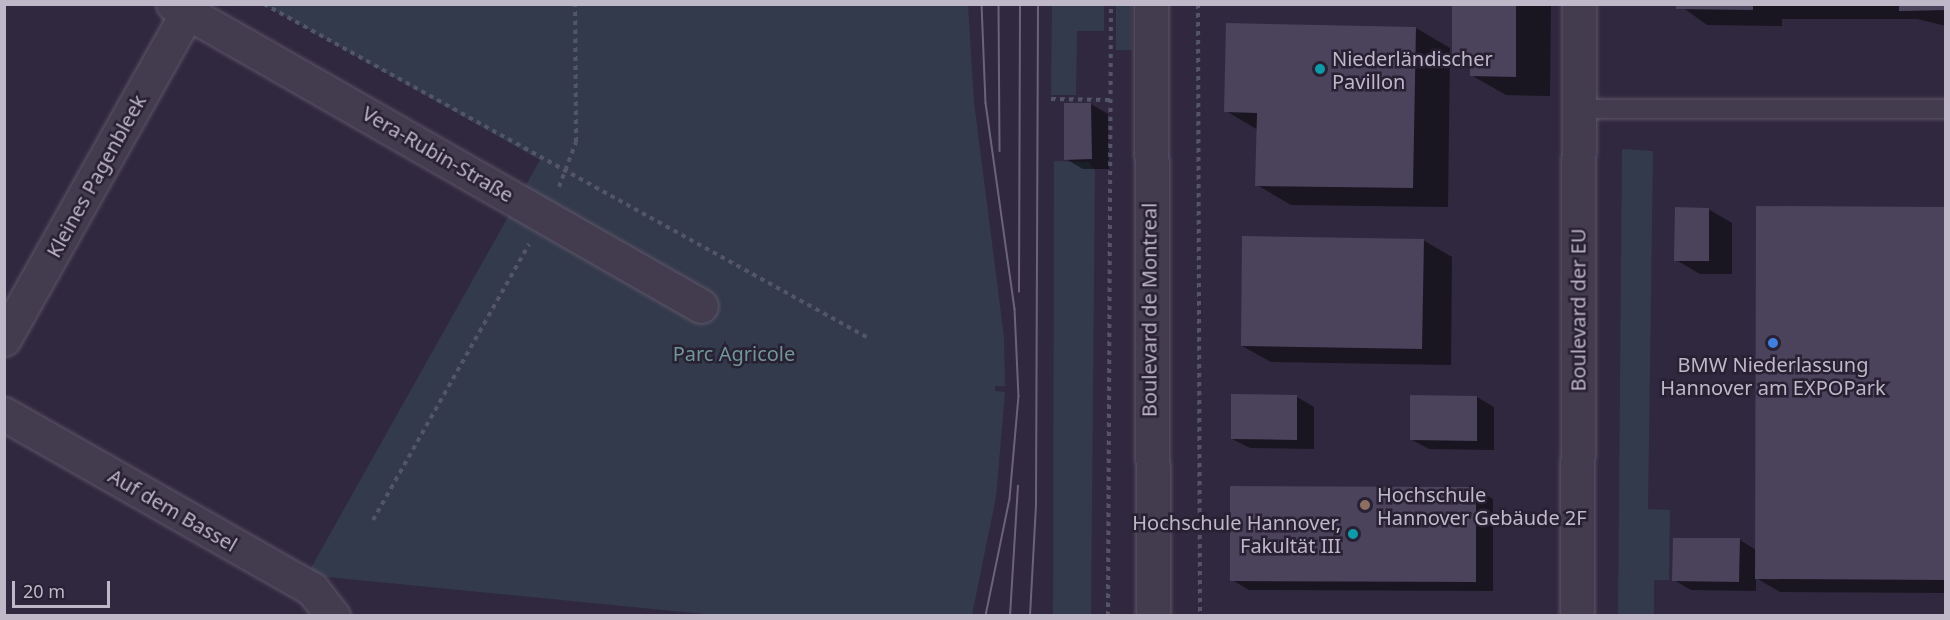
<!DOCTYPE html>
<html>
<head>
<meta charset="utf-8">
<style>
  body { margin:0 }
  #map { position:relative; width:1950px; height:620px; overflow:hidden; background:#30283e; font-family:"Noto Sans",sans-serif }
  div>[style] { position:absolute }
  .green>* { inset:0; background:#333a4b }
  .shadow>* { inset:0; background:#0007 }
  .building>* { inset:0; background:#4b425c }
  .path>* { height:4px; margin-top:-2px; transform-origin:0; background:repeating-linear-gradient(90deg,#545567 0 4.5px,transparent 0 9px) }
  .roads { filter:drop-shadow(0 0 2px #5e5669) drop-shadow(0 0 2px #5e5669) }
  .service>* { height:18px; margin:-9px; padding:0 9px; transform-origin:9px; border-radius:9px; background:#433b4e }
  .minor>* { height:33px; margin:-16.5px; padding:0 16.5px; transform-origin:16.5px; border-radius:16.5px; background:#433b4e }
  .tram>* { height:1.5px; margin:-0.75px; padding:0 0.75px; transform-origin:0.75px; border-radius:0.75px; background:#6c637a }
  .dots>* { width:16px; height:16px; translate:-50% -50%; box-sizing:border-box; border:3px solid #282033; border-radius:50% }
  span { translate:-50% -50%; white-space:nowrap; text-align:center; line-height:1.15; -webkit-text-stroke:5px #282033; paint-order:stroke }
  .poi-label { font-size:20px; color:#bfb8c9 }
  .left { translate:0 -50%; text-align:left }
  .right { translate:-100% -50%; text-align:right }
  .street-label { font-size:20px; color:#bfb8c9 }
  .park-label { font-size:20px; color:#719698 }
  .frame { position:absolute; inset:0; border:6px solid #bfb8c9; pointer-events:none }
  .scale { position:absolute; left:12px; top:581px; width:98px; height:27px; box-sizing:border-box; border:3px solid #bfb8c9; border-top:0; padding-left:8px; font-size:18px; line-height:21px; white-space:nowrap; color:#bfb8c9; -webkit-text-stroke:4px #282033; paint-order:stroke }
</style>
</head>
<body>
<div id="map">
  <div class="green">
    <i style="clip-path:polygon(265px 5px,968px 5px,974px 102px,1004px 337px,1005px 386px,995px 386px,995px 391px,1005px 392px,996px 497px,972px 615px,714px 615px,307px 575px,540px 160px)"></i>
    <i style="clip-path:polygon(1052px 5px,1104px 5px,1104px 31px,1077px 31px,1076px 95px,1051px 95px)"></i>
    <i style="clip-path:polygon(1116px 5px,1132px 5px,1132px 50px,1116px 50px)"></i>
    <i style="clip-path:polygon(1622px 149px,1653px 151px,1648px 509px,1670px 510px,1669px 580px,1654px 580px,1654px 615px,1618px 615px)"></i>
    <i style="clip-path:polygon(1054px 161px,1089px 162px,1095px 171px,1091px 615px,1053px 615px)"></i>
  </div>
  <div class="shadow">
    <i style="clip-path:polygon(1454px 4px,1551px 4px,1550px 96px,1506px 95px,1471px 75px,1471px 64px,1453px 53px)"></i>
    <i style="clip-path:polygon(1678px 4px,1946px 4px,1946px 26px,1917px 19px,1782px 19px,1782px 26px,1707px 25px)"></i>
    <i style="clip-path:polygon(1416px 28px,1450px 48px,1448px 207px,1291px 205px,1257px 185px,1258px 130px,1226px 111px)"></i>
    <i style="clip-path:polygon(1091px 104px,1108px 114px,1109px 169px,1083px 169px,1066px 159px)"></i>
    <i style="clip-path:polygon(1708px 209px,1732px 223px,1732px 274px,1700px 274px,1676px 260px)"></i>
    <i style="clip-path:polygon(1946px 209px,1946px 593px,1780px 592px,1756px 578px,1756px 591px,1691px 590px,1674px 580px,1740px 540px,1756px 550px)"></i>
    <i style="clip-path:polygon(1423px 240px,1452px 257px,1451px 365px,1271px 362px,1242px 346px)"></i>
    <i style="clip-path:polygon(1297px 397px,1314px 407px,1314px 449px,1250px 448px,1232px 439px)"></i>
    <i style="clip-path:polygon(1477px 397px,1494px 407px,1494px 450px,1429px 449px,1412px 440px)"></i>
    <i style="clip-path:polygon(1476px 489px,1493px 499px,1493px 591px,1249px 590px,1232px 580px)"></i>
  </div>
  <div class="building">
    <i style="clip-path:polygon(1452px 4px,1516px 4px,1516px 77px,1470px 76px,1470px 60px,1452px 54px)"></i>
    <i style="clip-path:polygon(1676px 4px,1753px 4px,1753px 10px,1676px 9px)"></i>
    <i style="clip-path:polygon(1899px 4px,1946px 4px,1946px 10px,1899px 11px)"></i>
    <i style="clip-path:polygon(1226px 23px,1416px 27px,1413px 188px,1255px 186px,1257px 113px,1224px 112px)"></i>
    <i style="clip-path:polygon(1064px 103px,1091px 103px,1092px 159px,1064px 160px)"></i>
    <i style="clip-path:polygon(1756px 206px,1946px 207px,1946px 580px,1755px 579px)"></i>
    <i style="clip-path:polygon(1675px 207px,1709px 208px,1709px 261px,1674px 261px)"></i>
    <i style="clip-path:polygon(1242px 236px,1424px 239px,1422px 349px,1241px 346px)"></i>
    <i style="clip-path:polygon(1231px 394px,1297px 395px,1297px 440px,1231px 439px)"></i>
    <i style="clip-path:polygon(1410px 395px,1477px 396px,1477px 441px,1410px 440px)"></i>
    <i style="clip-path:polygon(1230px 486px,1476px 487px,1476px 582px,1230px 581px)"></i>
    <i style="clip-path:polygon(1673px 538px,1740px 538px,1739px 582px,1672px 581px)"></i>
  </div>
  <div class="path">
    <i style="left:264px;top:4px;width:692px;rotate:28.93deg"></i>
    <i style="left:1198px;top:4px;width:612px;rotate:89.81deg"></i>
    <i style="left:1051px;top:99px;width:59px;rotate:1deg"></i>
    <i style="left:559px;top:187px;width:48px;rotate:-69.3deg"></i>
    <i style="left:576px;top:142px;width:138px;rotate:-90.4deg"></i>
    <i style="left:373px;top:520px;width:317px;rotate:-60.5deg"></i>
    <i style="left:1108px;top:616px;width:612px;rotate:-89.72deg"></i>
  </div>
  <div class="roads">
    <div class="service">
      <i style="left:1579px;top:109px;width:367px"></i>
    </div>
    <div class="minor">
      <i style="left:173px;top:4px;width:608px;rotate:29.77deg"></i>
      <i style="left:1151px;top:4px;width:612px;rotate:89.81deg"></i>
      <i style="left:4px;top:339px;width:374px;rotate:-60.7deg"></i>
      <i style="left:4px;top:414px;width:354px;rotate:29.6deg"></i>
      <i style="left:312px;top:589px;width:34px;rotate:52deg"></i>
      <i style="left:1577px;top:616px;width:612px;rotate:-89.81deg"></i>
    </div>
  </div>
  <div class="tram">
    <i style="left:982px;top:4px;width:99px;rotate:87.7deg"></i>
    <i style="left:986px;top:103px;width:208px;rotate:82deg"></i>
    <i style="left:1015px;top:309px;width:87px;rotate:87.4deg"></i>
    <i style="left:1019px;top:396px;width:103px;rotate:95deg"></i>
    <i style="left:1010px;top:499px;width:119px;rotate:101.6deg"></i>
    <i style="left:999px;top:4px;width:147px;rotate:89.6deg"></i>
    <i style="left:1019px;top:292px;width:288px;rotate:-89.8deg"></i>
    <i style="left:1010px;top:616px;width:130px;rotate:-86.5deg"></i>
    <i style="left:1030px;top:616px;width:112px;rotate:-86.9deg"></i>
    <i style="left:1036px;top:504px;width:500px;rotate:-89.77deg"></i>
  </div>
  <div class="dots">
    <i style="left:1320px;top:69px;background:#0f9aa8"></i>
    <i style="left:1773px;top:343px;background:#3f7fe0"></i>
    <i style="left:1365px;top:505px;background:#8d6e63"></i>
    <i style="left:1353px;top:534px;background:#0f9aa8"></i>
  </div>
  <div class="poi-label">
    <span class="left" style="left:1332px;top:70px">Niederländischer<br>Pavillon</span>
    <span style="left:1773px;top:376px">BMW Niederlassung<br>Hannover am EXPOPark</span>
    <span class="left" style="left:1377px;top:506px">Hochschule<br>Hannover Gebäude 2F</span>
    <span class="right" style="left:1341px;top:534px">Hochschule Hannover,<br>Fakultät III</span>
  </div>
  <div class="street-label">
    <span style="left:438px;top:154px;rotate:30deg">Vera-Rubin-Straße</span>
    <span style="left:96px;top:176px;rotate:-61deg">Kleines Pagenbleek</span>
    <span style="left:1149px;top:310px;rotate:-90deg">Boulevard de Montreal</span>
    <span style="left:1578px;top:310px;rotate:-90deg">Boulevard der EU</span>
    <span style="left:173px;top:510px;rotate:30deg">Auf dem Bassel</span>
  </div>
  <div class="park-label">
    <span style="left:734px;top:353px">Parc Agricole</span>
  </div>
  <div class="frame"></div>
  <div class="scale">20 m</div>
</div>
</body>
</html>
